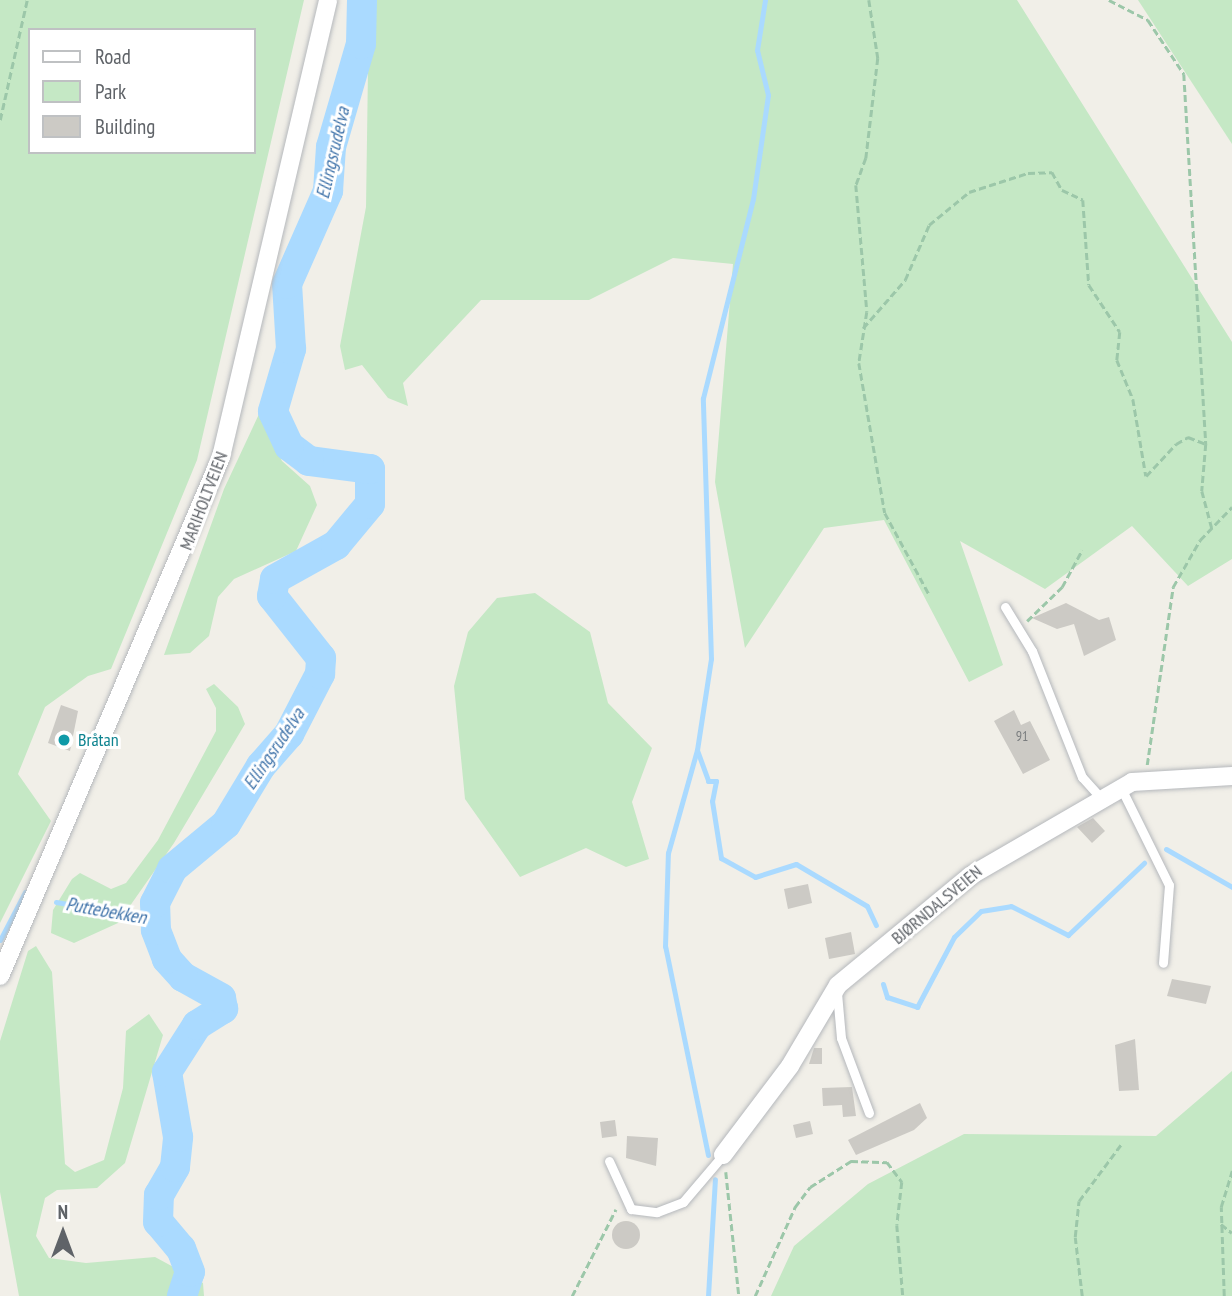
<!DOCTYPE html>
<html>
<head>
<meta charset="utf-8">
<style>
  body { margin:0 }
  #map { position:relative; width:1232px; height:1296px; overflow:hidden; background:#f1efe8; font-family:"PT Sans Narrow",sans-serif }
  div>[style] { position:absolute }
  .green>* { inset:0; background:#c5e8c5 }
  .stream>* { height:5px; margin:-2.5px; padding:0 2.5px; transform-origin:2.5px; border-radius:2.5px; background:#aadaff }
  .river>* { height:30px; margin:-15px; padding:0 15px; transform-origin:15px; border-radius:15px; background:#aadaff }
  .building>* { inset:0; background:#cccac5 }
  .round { border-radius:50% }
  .path>* { height:2.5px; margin-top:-1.25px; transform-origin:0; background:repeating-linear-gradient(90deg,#9cc7a9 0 7px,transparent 0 10.5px) }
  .roads { filter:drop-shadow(0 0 2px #b5b8bc) drop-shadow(0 0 2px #b5b8bc) }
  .lane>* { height:9px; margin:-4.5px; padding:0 4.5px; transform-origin:4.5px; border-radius:4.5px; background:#fff }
  .street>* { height:18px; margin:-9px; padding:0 9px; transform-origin:9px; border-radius:9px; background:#fff }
  .dots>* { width:19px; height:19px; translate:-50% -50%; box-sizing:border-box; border:4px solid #fff; border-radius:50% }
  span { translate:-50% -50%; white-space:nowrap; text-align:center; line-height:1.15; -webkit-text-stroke:6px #fff; paint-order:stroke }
  .number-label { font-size:14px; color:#7a7d7f }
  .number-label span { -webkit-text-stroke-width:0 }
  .street-label { font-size:18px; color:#5f6368 }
  .culture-label { font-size:18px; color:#0d838f }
  .left { translate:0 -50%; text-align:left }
  .water-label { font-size:19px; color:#4174aa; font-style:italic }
  .legend { position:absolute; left:28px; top:28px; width:228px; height:126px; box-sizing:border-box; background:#fff; border:2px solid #bfc1c3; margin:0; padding:9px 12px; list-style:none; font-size:21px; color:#5f6368 }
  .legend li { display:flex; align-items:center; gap:14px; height:35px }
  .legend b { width:35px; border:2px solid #bfc1c3 }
  .north { position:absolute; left:28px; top:1198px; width:70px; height:70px; -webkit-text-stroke:5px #fff; paint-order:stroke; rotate:0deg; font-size:19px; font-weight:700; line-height:28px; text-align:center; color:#5f6368 }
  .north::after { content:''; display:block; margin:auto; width:24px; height:32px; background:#5f6368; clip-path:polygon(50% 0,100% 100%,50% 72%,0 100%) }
</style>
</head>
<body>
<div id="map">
  <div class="green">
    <i style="clip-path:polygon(evenodd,0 0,304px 0,197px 460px,111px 669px,88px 676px,45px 707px,18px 774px,51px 821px,0 923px,0 0,30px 30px,254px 30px,254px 152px,30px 152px,30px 30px)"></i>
    <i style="clip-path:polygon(369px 0,1017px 0,1232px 342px,1232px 559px,1188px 586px,1132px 526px,1045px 589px,960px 541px,1003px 665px,969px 682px,884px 520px,824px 528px,745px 648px,715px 482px,733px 264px,673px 258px,589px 300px,481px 300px,403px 383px,408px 406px,388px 398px,362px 365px,345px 370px,340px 346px,366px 207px)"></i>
    <i style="clip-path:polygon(1138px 0,1232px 0,1232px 144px)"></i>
    <i style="clip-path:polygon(259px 414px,282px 461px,310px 486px,317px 505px,296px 551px,234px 579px,218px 597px,209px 636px,190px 653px,164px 655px,224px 489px)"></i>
    <i style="clip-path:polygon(535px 593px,590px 632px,608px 703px,652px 748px,632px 802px,649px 859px,626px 867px,586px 848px,520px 877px,465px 799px,454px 686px,468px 632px,497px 598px)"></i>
    <i style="clip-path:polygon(214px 684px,238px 707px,245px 724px,174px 843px,118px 923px,74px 943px,51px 933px,53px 910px,72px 879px,80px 873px,111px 889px,126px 883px,158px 840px,216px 731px,216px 708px,206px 689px)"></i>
    <i style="clip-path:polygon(36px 946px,52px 972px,65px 1164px,75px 1172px,104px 1160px,123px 1088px,126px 1031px,149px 1014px,163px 1035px,125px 1163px,97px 1188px,57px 1190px,45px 1198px,36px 1236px,49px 1258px,86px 1263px,155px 1257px,203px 1283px,204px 1296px,19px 1296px,0 1192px,0 1041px,28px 951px)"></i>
    <i style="clip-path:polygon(1232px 1071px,1232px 1296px,771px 1296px,794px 1246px,868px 1184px,964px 1134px,1156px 1136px)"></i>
  </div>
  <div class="stream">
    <i style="left:697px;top:750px;width:33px;rotate:70deg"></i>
    <i style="left:708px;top:781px;width:8px"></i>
    <i style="left:716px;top:781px;width:20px;rotate:101deg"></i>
    <i style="left:712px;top:801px;width:58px;rotate:81deg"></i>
    <i style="left:721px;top:858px;width:39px;rotate:29deg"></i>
    <i style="left:755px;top:877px;width:43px;rotate:-17.6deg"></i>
    <i style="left:796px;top:864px;width:82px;rotate:30.6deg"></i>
    <i style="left:867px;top:906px;width:21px;rotate:65deg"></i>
    <i style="left:1166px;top:849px;width:76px;rotate:29.9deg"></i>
    <i style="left:56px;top:902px;width:101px;rotate:9.6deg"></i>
    <i style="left:0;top:940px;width:54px;rotate:-62.5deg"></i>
    <i style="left:883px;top:984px;width:14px;rotate:73deg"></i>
    <i style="left:887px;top:997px;width:32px;rotate:18deg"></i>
    <i style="left:917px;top:1007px;width:79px;rotate:-62.1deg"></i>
    <i style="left:954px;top:937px;width:37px;rotate:-44deg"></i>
    <i style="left:981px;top:911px;width:30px;rotate:-9deg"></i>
    <i style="left:1011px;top:906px;width:64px;rotate:27deg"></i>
    <i style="left:1068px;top:935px;width:105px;rotate:-43.5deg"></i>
    <i style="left:708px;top:1155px;width:213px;rotate:-101.6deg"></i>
    <i style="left:665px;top:946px;width:93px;rotate:-88.2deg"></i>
    <i style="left:668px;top:853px;width:107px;rotate:-74.3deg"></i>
    <i style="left:697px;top:750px;width:92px;rotate:-81.3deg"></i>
    <i style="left:711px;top:659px;width:261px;rotate:-91.8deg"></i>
    <i style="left:703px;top:398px;width:205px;rotate:-75.9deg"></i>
    <i style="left:753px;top:199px;width:105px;rotate:-81.8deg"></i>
    <i style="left:768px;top:95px;width:46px;rotate:-103.7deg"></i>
    <i style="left:757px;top:50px;width:51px;rotate:-80.9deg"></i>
    <i style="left:708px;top:1296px;width:117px;rotate:-86.6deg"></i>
  </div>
  <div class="river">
    <i style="left:182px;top:1296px;width:25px;rotate:-72deg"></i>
    <i style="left:190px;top:1272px;width:25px;rotate:-111deg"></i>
    <i style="left:181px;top:1249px;width:35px;rotate:-130deg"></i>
    <i style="left:158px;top:1222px;width:27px;rotate:-88deg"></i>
    <i style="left:159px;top:1195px;width:32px;rotate:-60deg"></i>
    <i style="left:175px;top:1167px;width:30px;rotate:-84deg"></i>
    <i style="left:178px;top:1137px;width:66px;rotate:-99.6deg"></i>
    <i style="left:167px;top:1072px;width:56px;rotate:-57.4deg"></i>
    <i style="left:197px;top:1025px;width:31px;rotate:-32deg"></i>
    <i style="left:223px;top:1009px;width:11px;rotate:-100deg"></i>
    <i style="left:221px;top:998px;width:43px;rotate:-151.1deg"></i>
    <i style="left:183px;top:977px;width:24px;rotate:-132deg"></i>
    <i style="left:167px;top:959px;width:31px;rotate:-111deg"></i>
    <i style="left:156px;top:930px;width:27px;rotate:-92deg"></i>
    <i style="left:155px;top:903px;width:38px;rotate:-63deg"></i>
    <i style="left:172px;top:869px;width:70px;rotate:-39.8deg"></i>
    <i style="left:226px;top:824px;width:68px;rotate:-58.9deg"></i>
    <i style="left:261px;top:766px;width:43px;rotate:-48.8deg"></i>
    <i style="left:289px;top:734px;width:68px;rotate:-62.7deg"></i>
    <i style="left:320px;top:674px;width:16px;rotate:-86deg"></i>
    <i style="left:321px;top:658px;width:79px;rotate:-128.3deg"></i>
    <i style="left:272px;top:596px;width:17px;rotate:-80deg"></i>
    <i style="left:275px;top:579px;width:70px;rotate:-29.1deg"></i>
    <i style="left:336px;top:545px;width:53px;rotate:-50.3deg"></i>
    <i style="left:370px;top:504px;width:35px;rotate:-90deg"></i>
    <i style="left:370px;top:469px;width:62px;rotate:-172.5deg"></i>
    <i style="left:309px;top:461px;width:25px;rotate:-143deg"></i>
    <i style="left:289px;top:446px;width:38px;rotate:-115deg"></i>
    <i style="left:273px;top:411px;width:65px;rotate:-73.8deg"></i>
    <i style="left:291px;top:349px;width:65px;rotate:-93.5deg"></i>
    <i style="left:287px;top:284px;width:102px;rotate:-66.2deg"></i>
    <i style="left:328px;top:191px;width:44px;rotate:-86.1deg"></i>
    <i style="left:331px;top:147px;width:107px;rotate:-73.8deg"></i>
    <i style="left:361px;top:44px;width:44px;rotate:-88.7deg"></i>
  </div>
  <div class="building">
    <i style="clip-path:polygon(1066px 603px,1099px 620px,1109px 617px,1116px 640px,1084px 656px,1074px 624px,1057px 629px,1032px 618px)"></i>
    <i style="clip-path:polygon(61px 705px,78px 711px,70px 751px,48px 743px)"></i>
    <i style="clip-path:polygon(1014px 710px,1021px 725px,1030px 721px,1050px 760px,1023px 774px,994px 721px)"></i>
    <i style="clip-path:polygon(1093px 818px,1105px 831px,1092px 843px,1077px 827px)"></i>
    <i style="clip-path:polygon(808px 884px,812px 903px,788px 909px,784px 889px)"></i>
    <i style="clip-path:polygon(851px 932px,855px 954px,829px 959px,825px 938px)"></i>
    <i style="clip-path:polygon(1172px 979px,1211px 986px,1206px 1004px,1167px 996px)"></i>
    <i style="clip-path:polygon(1135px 1039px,1139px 1090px,1119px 1091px,1115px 1045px)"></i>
    <i style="clip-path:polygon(814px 1048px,822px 1048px,822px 1064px,809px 1064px)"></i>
    <i style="clip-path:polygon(852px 1087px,856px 1116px,843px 1117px,842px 1105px,823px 1106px,822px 1088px)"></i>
    <i style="clip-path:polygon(920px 1103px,927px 1118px,914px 1130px,856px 1155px,848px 1140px)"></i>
    <i style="clip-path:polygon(615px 1120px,617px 1136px,602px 1138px,600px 1122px)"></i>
    <i style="clip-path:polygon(810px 1121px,813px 1134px,796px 1138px,793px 1125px)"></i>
    <i style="clip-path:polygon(627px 1136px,658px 1138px,656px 1166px,626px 1158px)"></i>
    <i class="round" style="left:612px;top:1221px;width:28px;height:28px"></i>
  </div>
  <div class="path">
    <i style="left:869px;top:0;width:59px;rotate:81.2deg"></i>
    <i style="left:878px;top:58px;width:101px;rotate:96.8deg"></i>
    <i style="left:866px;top:158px;width:29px;rotate:110deg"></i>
    <i style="left:856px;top:185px;width:127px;rotate:85deg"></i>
    <i style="left:867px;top:312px;width:52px;rotate:98.9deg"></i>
    <i style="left:859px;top:363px;width:152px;rotate:80.2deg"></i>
    <i style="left:885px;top:513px;width:94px;rotate:61.5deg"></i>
    <i style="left:1109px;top:0;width:44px;rotate:27.1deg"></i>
    <i style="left:1148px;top:20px;width:65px;rotate:56.3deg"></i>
    <i style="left:1184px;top:74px;width:371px;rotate:86.6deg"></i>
    <i style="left:1206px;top:444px;width:47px;rotate:94.9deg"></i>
    <i style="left:1202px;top:491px;width:38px;rotate:75deg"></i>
    <i style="left:0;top:120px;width:123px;rotate:-77.3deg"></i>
    <i style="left:863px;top:328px;width:64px;rotate:-48.8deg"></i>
    <i style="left:905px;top:280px;width:60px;rotate:-66.4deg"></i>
    <i style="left:929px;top:225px;width:52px;rotate:-39.5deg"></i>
    <i style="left:969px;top:192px;width:62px;rotate:-17.9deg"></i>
    <i style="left:1028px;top:173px;width:24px;rotate:-2deg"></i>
    <i style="left:1052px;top:172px;width:21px;rotate:61deg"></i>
    <i style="left:1062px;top:190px;width:23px;rotate:25deg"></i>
    <i style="left:1083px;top:200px;width:85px;rotate:86deg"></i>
    <i style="left:1089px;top:285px;width:56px;rotate:56.6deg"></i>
    <i style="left:1120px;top:332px;width:28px;rotate:96deg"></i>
    <i style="left:1117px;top:360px;width:42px;rotate:67.7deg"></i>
    <i style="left:1133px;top:399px;width:78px;rotate:80.4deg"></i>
    <i style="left:1146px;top:476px;width:44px;rotate:-46.8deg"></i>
    <i style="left:1176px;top:444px;width:14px;rotate:-30deg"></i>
    <i style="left:1188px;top:437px;width:19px;rotate:21deg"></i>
    <i style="left:1027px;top:621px;width:49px;rotate:-44.2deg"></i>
    <i style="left:1062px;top:587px;width:42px;rotate:-61.6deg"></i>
    <i style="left:1147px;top:765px;width:180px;rotate:-81.7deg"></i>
    <i style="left:1173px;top:587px;width:54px;rotate:-60.1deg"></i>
    <i style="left:1200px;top:540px;width:46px;rotate:-45.9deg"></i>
    <i style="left:726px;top:1172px;width:125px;rotate:84deg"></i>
    <i style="left:1221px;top:1224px;width:14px;rotate:39deg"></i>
    <i style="left:572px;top:1296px;width:97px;rotate:-63.2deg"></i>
    <i style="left:755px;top:1296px;width:98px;rotate:-65.8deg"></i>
    <i style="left:795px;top:1207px;width:25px;rotate:-53deg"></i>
    <i style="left:810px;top:1187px;width:49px;rotate:-32.4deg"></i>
    <i style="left:851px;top:1161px;width:36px;rotate:2deg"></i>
    <i style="left:887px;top:1162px;width:25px;rotate:53deg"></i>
    <i style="left:902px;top:1182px;width:43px;rotate:96.6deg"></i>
    <i style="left:897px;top:1225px;width:71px;rotate:85.2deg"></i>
    <i style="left:1082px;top:1296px;width:59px;rotate:-96.8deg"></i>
    <i style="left:1075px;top:1237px;width:36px;rotate:-84deg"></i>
    <i style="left:1079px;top:1201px;width:72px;rotate:-53.4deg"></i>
    <i style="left:1224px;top:1296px;width:89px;rotate:-91.9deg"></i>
    <i style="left:1221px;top:1207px;width:38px;rotate:-73deg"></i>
  </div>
  <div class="roads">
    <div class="lane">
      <i style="left:1005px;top:607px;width:52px;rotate:58.5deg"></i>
      <i style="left:1032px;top:651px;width:136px;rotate:68.4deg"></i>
      <i style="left:1082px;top:777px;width:28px;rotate:48deg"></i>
      <i style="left:1121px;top:788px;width:108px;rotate:63.7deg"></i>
      <i style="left:1169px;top:885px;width:78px;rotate:94.4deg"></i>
      <i style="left:837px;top:993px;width:45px;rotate:84.9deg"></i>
      <i style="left:841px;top:1038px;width:80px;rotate:69.5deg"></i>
      <i style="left:609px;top:1161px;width:53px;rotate:65.4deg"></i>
      <i style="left:631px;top:1209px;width:26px;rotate:7deg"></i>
      <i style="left:657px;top:1212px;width:28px;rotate:-21deg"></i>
      <i style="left:683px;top:1202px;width:62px;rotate:-49.6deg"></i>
    </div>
    <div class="street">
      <i style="left:0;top:976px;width:564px;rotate:-66.93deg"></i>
      <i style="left:221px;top:457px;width:469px;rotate:-76.8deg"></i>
      <i style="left:723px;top:1155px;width:111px;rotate:-53deg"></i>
      <i style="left:790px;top:1066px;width:94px;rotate:-59.3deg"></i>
      <i style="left:838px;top:985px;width:171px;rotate:-39.5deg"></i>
      <i style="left:970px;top:876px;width:187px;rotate:-30.1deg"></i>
      <i style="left:1132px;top:782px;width:100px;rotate:-3.4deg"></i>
    </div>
  </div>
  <div class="dots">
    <i style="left:64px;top:740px;background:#0f9aa8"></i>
  </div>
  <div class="number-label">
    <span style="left:1022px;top:736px">91</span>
  </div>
  <div class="street-label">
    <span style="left:204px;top:501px;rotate:-69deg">MARIHOLTVEIEN</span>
    <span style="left:937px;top:905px;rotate:-40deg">BJØRNDALSVEIEN</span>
  </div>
  <div class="culture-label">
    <span class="left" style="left:78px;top:740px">Bråtan</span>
  </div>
  <div class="water-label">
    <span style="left:333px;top:153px;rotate:-77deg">Ellingsrudelva</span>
    <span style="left:274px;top:749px;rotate:-56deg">Ellingsrudelva</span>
    <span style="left:106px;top:911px;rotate:10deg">Puttebekken</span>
  </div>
  <ul class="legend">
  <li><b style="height:9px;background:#fff"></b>Road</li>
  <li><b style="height:19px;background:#c5e8c5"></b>Park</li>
  <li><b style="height:19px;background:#cccac5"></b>Building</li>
  </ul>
  <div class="north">N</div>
</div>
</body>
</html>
